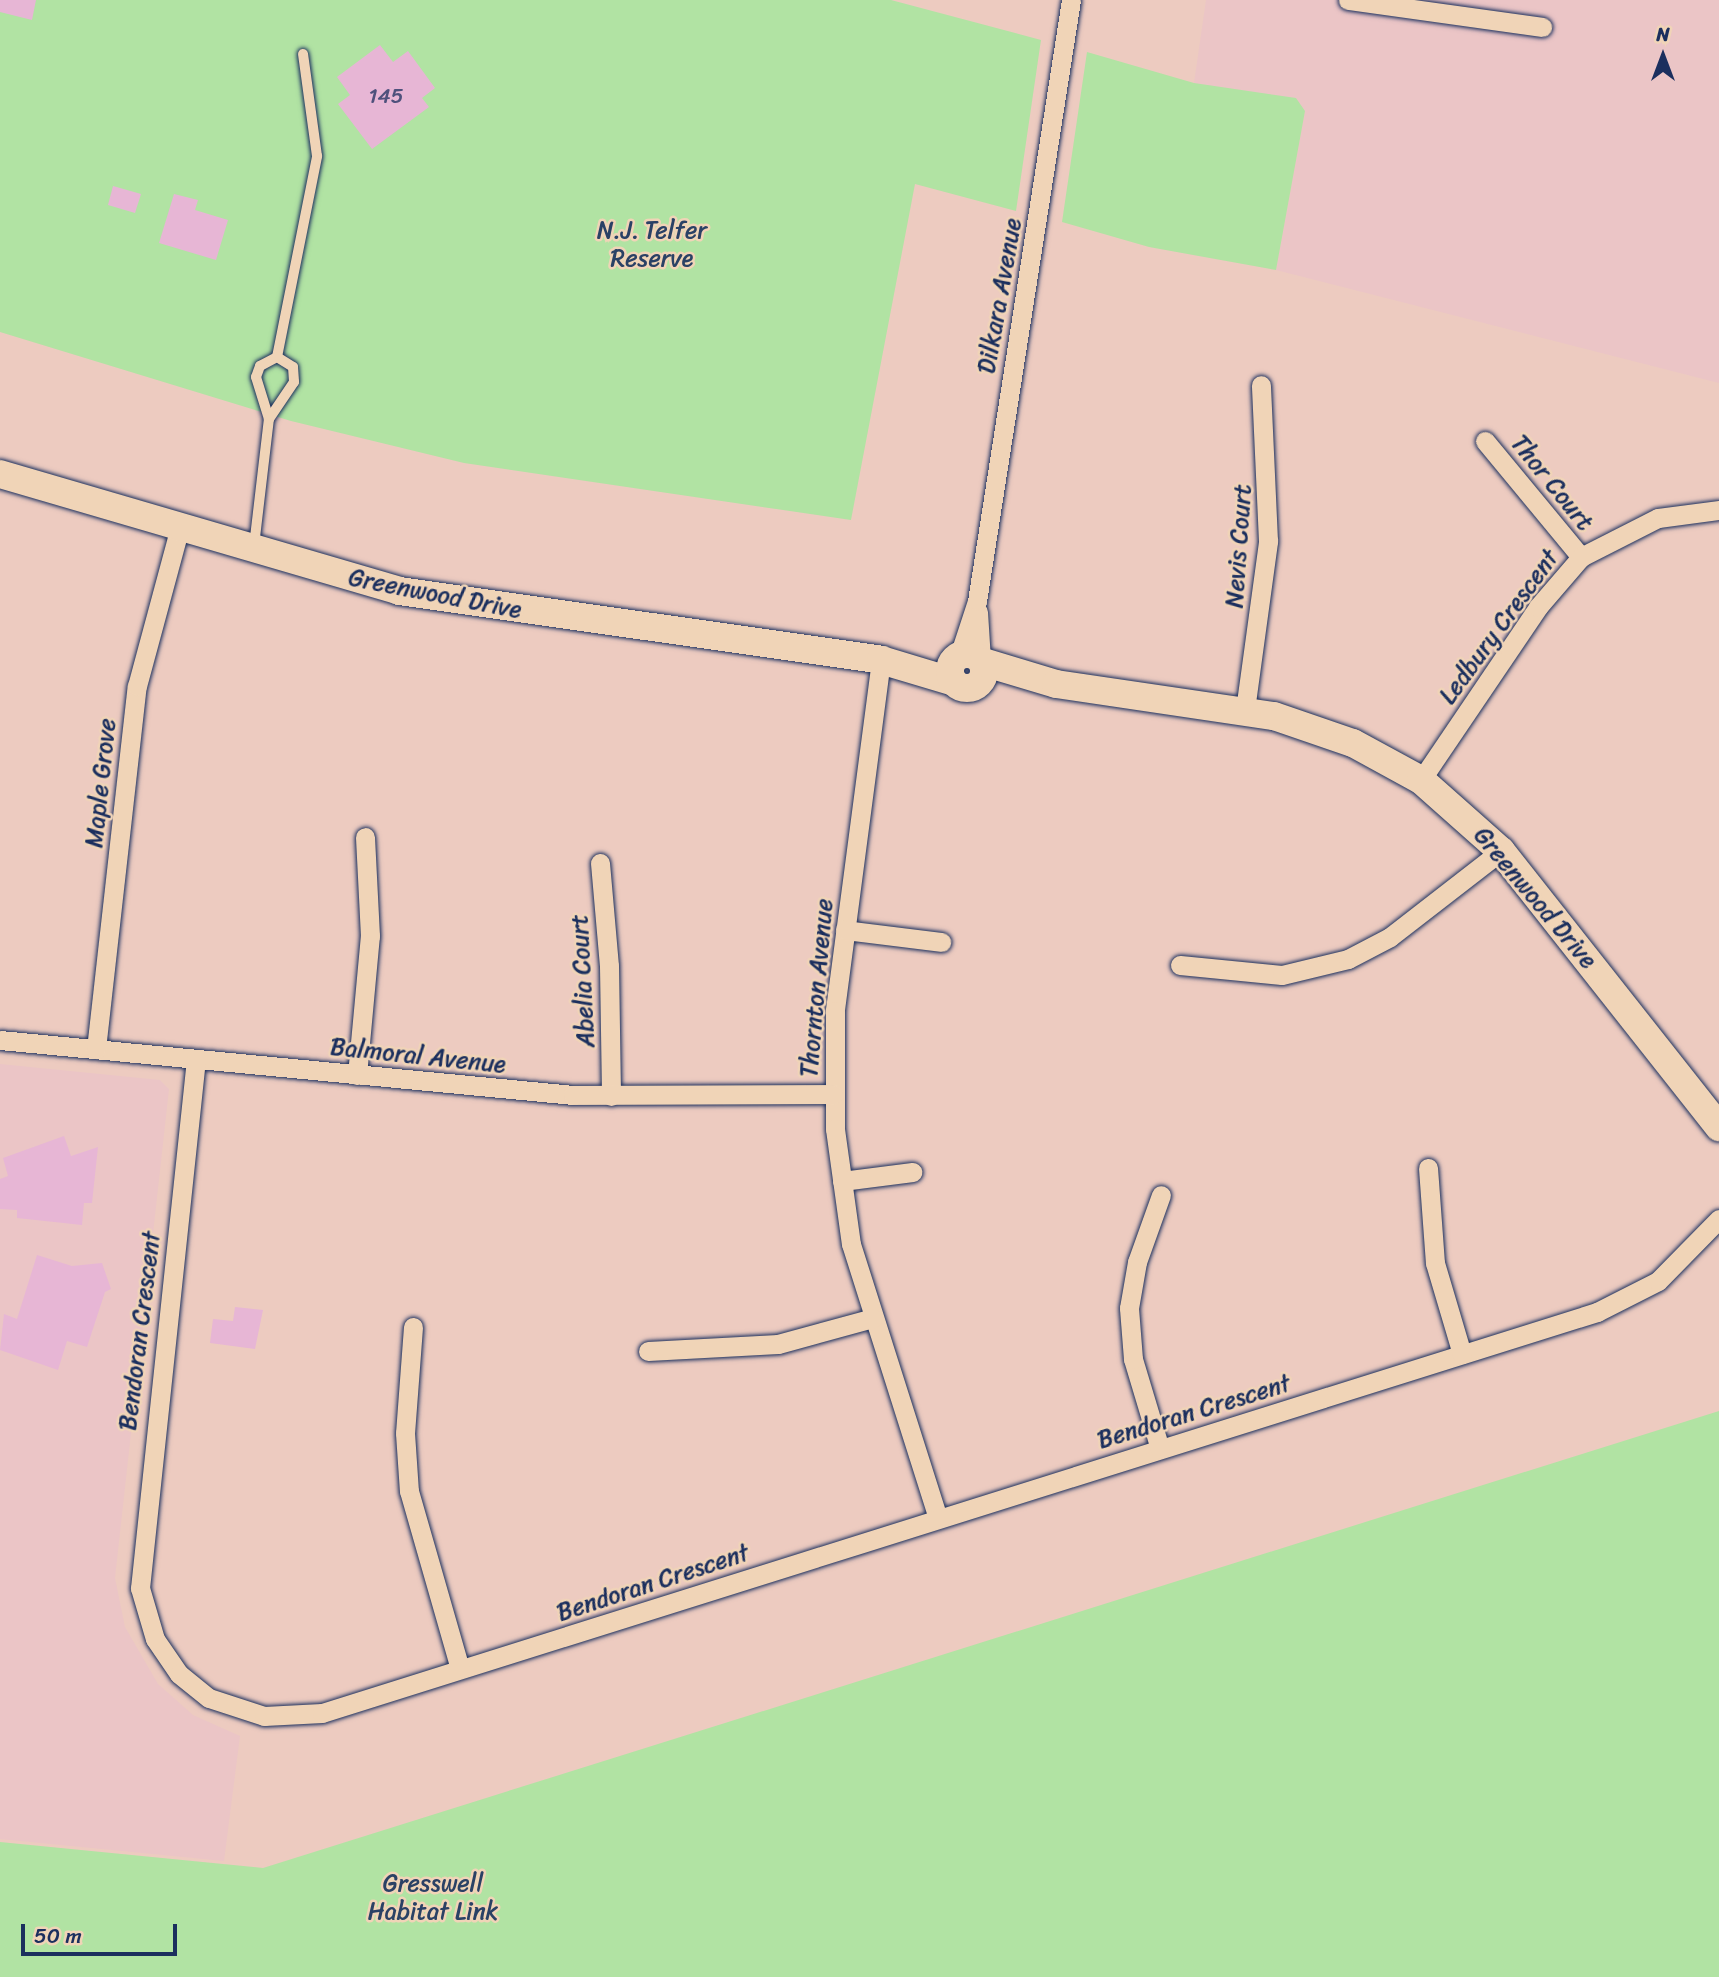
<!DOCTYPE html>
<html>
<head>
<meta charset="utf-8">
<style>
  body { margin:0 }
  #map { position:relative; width:1719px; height:1977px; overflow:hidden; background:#edcbc0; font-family:Sriracha,sans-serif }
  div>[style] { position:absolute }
  .built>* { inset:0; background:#ebc5c6 }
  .green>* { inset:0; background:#b1e3a3 }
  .building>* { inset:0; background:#e7b6d5 }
  .roads { filter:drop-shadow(0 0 2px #1b2f5e) drop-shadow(0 0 2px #1b2f5e) }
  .lane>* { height:10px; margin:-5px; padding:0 5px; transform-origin:5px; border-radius:5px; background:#f0d4b7 }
  .street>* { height:19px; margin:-9.5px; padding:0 9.5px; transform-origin:9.5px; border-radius:9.5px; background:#f0d4b7 }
  .secondary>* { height:28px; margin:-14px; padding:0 14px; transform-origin:14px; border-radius:14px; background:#f0d4b7 }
  .secondary>.ring { margin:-14px; padding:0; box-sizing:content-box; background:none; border:28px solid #f0d4b7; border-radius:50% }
  span { translate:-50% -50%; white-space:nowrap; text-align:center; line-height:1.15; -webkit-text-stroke:5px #f0d4b7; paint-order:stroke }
  .number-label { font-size:21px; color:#4e517c }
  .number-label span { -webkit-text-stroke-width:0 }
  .park-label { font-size:24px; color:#2a4165 }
  .street-label { font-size:24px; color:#1b2f5e }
  .north { position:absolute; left:1628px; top:21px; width:70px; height:70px; -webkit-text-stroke:5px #f0d4b7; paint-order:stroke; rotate:0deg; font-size:19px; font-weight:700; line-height:28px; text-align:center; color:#1b2f5e }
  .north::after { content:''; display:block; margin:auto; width:24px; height:32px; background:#1b2f5e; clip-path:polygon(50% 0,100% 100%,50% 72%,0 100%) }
  .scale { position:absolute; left:21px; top:1924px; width:156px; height:32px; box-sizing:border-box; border:4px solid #1b2f5e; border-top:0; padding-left:9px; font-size:21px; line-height:24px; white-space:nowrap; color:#1b2f5e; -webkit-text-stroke:5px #f0d4b7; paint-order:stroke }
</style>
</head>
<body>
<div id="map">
  <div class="built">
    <i style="clip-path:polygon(1206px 0,1719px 0,1719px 383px,1276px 270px,1305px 111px,1194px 83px)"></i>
    <i style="clip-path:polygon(0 1064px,160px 1080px,169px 1089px,115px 1578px,125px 1627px,158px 1684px,193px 1715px,240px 1736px,224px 1861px,0 1839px)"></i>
  </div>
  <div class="green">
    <i style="clip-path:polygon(0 0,891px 0,1041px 40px,1016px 211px,915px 184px,851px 520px,464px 463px,291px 421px,0 332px)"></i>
    <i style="clip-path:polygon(1087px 52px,1194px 83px,1296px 98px,1305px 111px,1276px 270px,1149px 247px,1062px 222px)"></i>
    <i style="clip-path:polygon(1719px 1411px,1719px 1977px,0 1977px,0 1842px,263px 1868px)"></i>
  </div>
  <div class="building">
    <i style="clip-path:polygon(0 0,36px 0,32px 20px,0 12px)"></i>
    <i style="clip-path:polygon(380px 45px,393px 62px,408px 51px,435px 88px,422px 98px,429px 107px,372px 149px,338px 104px,350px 95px,337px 77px)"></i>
    <i style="clip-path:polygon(113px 186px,141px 194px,135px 213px,108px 205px)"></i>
    <i style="clip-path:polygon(174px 194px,198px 200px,195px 210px,228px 220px,216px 260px,159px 243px)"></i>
    <i style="clip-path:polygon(64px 1136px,71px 1156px,98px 1147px,92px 1203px,84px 1203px,82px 1225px,17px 1218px,17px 1210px,0 1209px,0 1179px,8px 1176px,3px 1158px)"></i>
    <i style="clip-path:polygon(37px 1255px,72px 1266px,102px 1263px,111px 1289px,105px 1292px,87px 1347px,67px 1341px,58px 1370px,0 1350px,4px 1314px,17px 1319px)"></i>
    <i style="clip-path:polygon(235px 1307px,263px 1310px,255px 1349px,210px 1343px,213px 1319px,233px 1321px)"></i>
  </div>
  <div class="roads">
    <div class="lane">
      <i style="left:277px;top:357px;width:205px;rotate:-78.7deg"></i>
      <i style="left:317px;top:156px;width:103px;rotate:-97.8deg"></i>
      <i style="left:254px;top:546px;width:128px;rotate:-83.3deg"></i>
      <i style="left:269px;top:419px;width:44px;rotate:-107.2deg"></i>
      <i style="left:256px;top:377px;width:12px;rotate:-70deg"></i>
      <i style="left:260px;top:366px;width:19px;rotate:-28deg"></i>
      <i style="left:277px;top:357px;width:19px;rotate:32deg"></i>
      <i style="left:293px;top:367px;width:15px;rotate:86deg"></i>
      <i style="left:294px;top:382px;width:45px;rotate:124deg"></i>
    </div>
    <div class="street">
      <i style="left:1348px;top:0;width:196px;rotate:7.9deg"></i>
      <i style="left:1485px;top:441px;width:151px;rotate:50.4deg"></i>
      <i style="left:978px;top:612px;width:48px;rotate:86.4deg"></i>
      <i style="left:959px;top:656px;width:58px;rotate:-71.9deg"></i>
      <i style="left:977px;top:601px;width:608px;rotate:-81.11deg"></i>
      <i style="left:881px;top:660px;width:354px;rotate:97.5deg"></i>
      <i style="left:835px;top:1011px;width:118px;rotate:90deg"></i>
      <i style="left:835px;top:1129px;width:116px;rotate:82.1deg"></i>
      <i style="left:851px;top:1244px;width:287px;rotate:72.4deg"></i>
      <i style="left:1245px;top:710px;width:171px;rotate:-82.2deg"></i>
      <i style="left:1268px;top:541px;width:156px;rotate:-92.6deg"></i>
      <i style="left:1421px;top:780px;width:209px;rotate:-55.9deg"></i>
      <i style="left:1538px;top:607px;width:66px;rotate:-49.3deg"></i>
      <i style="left:1581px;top:557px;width:86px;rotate:-26.9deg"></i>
      <i style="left:1658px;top:518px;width:62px;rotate:-7.5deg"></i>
      <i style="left:600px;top:863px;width:103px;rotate:85deg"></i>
      <i style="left:609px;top:966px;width:130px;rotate:89.1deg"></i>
      <i style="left:845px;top:930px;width:97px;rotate:7.1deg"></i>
      <i style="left:1180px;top:965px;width:102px;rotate:5.6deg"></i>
      <i style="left:1282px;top:975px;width:68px;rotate:-13.6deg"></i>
      <i style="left:1348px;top:959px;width:47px;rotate:-27.6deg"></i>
      <i style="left:1390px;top:937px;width:140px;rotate:-37.8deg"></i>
      <i style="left:0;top:1040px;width:576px;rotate:5.48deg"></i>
      <i style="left:573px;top:1095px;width:260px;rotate:-0.2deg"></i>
      <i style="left:96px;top:1049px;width:365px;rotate:-83.6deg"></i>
      <i style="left:137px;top:686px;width:165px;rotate:-74.9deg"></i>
      <i style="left:196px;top:1059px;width:532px;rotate:96.04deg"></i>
      <i style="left:140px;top:1588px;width:53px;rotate:73.6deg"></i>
      <i style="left:155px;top:1639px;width:42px;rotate:55.6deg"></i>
      <i style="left:179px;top:1674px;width:38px;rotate:39deg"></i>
      <i style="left:209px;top:1698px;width:58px;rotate:18.1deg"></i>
      <i style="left:264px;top:1716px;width:58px;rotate:-3deg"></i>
      <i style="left:322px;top:1713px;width:1337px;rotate:-17.46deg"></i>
      <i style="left:1597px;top:1312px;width:68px;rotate:-26.9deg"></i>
      <i style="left:1658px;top:1281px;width:87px;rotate:-45.5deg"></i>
      <i style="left:357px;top:1075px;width:140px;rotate:-84.7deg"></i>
      <i style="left:370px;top:936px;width:99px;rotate:-92.9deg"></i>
      <i style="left:1428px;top:1168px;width:95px;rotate:85.8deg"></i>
      <i style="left:1435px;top:1263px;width:95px;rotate:73.5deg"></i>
      <i style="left:842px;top:1181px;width:71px;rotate:-7.3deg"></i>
      <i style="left:413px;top:1327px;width:106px;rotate:94.3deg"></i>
      <i style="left:405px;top:1433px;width:58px;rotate:86.1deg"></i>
      <i style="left:409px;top:1491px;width:185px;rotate:74deg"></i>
      <i style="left:648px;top:1351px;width:130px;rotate:-3.1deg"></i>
      <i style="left:778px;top:1344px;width:98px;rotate:-15.3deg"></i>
      <i style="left:1160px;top:1449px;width:94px;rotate:-106.7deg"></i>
      <i style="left:1133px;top:1359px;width:51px;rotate:-94.5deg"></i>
      <i style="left:1129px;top:1308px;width:47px;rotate:-80.1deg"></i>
      <i style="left:1137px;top:1262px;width:71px;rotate:-70.3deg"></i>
    </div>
    <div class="secondary">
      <i style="left:0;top:474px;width:416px;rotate:16.3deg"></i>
      <i style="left:399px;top:591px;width:487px;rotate:8.1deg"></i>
      <i style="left:881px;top:660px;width:76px;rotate:16.8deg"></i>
      <i class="ring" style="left:950px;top:654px;width:6px;height:6px"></i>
      <i style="left:983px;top:662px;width:76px;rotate:16.8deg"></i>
      <i style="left:1056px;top:684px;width:220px;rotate:8.4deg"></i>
      <i style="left:1274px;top:716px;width:83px;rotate:18.9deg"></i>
      <i style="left:1353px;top:743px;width:77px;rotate:28.6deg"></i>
      <i style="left:1421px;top:780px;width:107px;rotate:41.6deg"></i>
      <i style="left:1501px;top:851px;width:352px;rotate:51.7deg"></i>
    </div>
  </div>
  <div class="number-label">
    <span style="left:386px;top:96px">145</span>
  </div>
  <div class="park-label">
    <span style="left:652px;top:245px">N.J. Telfer<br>Reserve</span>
    <span style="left:433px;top:1898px">Gresswell<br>Habitat Link</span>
  </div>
  <div class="street-label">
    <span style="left:1000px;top:296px;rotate:-80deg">Dilkara Avenue</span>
    <span style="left:1552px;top:483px;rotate:51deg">Thor Court</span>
    <span style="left:1239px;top:546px;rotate:-86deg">Nevis Court</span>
    <span style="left:435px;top:594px;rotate:11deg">Greenwood Drive</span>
    <span style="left:1499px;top:627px;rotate:-54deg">Ledbury Crescent</span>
    <span style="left:101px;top:783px;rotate:-84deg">Maple Grove</span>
    <span style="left:1535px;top:898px;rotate:50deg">Greenwood Drive</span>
    <span style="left:583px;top:981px;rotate:-93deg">Abelia Court</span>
    <span style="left:817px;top:988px;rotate:-85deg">Thornton Avenue</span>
    <span style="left:418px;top:1056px;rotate:6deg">Balmoral Avenue</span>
    <span style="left:140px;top:1331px;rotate:-83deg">Bendoran Crescent</span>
    <span style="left:1194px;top:1412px;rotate:-17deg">Bendoran Crescent</span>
    <span style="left:653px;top:1583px;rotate:-18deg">Bendoran Crescent</span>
  </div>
  <div class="north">N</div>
  <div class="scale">50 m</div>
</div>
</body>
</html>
